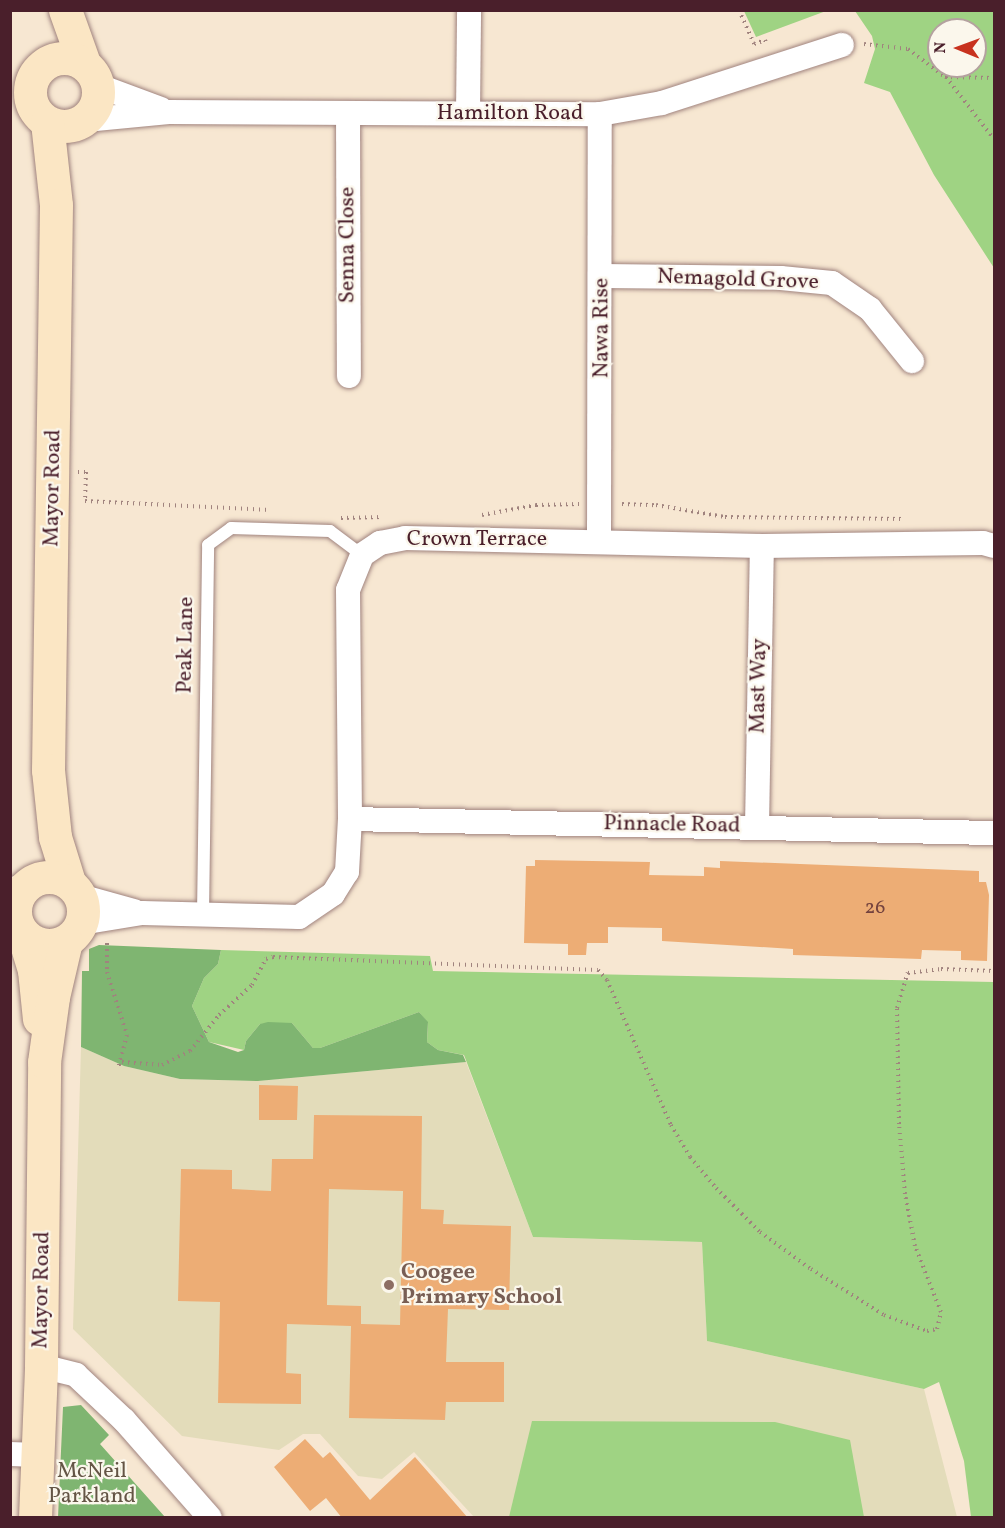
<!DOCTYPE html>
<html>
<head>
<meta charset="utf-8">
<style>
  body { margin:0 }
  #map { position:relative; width:1005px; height:1528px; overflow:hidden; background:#f7e7d2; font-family:Vollkorn,serif }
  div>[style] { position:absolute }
  .built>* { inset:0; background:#e3dcba }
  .green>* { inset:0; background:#9fd383 }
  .forest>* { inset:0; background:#7fb571 }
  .building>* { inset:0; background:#edad75 }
  .path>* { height:4px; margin-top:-2px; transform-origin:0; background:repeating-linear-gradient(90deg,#a0837e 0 1.5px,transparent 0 6px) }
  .roads { filter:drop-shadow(0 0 2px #a0837e) drop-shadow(0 0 2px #a0837e) }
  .lane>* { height:12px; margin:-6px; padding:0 6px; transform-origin:6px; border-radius:6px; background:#fff }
  .street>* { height:24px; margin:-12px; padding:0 12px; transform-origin:12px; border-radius:12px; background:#fff }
  .secondary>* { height:33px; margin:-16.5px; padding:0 16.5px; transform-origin:16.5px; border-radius:16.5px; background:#fbe6c4 }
  .secondary>.ring { margin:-16.5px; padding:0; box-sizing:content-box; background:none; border:33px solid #fbe6c4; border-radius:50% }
  .dots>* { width:16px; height:16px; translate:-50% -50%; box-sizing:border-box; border:3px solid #fbf7ec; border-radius:50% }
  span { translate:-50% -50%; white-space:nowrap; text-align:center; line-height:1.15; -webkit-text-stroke:4.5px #fbf7ec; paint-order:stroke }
  .number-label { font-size:20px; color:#73423e }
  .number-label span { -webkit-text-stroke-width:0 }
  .street-label { font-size:22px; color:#4a1f2b }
  .education-label { font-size:22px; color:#785e54; font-weight:700 }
  .left { translate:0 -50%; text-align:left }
  .park-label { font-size:22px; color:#645545 }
  .frame { position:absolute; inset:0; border:12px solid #4a1f2b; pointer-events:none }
  .north { position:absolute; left:927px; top:18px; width:60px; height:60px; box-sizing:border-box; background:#fbf7ec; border:2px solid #b4a19f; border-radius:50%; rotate:271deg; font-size:16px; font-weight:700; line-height:24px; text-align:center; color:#4a1f2b }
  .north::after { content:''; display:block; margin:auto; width:21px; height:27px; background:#c8321e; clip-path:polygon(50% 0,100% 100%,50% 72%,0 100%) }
</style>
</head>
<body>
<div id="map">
  <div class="built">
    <i style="clip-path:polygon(81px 1047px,124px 1066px,180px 1079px,258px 1081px,466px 1062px,533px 1237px,702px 1242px,707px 1341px,924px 1389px,957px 1517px,474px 1517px,414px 1452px,382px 1479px,358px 1476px,320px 1434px,303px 1434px,279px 1450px,182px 1436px,73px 1329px)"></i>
  </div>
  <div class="green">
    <i style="clip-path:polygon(744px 11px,826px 11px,756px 37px)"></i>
    <i style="clip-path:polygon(evenodd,855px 11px,994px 11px,994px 268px,934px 175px,890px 92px,864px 83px,875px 49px,872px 36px,855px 11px,939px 30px,975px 30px,975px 66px,939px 66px,939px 30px)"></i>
    <i style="clip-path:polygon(221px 950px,430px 956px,433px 971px,994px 982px,994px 1517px,971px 1517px,964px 1461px,939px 1382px,924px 1389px,707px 1341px,702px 1242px,533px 1237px,464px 1055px,438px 1050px,427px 1042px,428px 1023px,419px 1012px,320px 1048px,313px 1048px,292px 1023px,260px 1024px,246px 1041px,244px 1050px,209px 1042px,192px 1006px,204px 978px,218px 964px)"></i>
    <i style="clip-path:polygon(532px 1421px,775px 1422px,850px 1440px,864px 1517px,509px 1517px)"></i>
  </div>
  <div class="forest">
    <i style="clip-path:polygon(99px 945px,221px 950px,218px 964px,204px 978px,192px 1006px,209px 1042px,238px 1052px,244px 1050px,246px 1041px,260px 1024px,268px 1022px,292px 1023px,313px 1048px,320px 1048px,419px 1012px,428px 1022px,427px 1042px,438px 1050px,463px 1055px,466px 1062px,258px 1081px,180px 1079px,124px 1066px,81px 1047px,82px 971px,89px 971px,89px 949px)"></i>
    <i style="clip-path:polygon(81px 1405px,109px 1435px,100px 1444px,165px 1517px,58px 1517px,63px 1407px)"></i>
  </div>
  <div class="building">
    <i style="clip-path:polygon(535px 860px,650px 862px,649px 875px,704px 876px,704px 867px,720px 868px,720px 861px,979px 871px,979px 882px,986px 882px,989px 895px,987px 961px,961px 960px,961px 951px,922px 950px,921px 959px,793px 955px,793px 949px,662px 941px,662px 928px,608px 927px,608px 943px,587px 943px,586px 955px,568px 955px,568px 944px,524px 943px,526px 866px,535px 866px)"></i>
    <i style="clip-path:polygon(259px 1085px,298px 1086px,297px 1120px,259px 1120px)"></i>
    <i style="clip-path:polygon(evenodd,314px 1115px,422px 1116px,421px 1209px,444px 1210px,443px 1224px,511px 1226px,509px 1310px,448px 1309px,446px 1362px,504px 1362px,504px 1402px,446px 1402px,445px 1420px,349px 1418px,351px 1326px,287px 1324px,286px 1373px,301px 1374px,301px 1404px,218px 1403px,220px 1302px,178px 1301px,181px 1169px,232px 1170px,232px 1189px,271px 1191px,272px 1159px,313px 1159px,314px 1115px,329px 1189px,403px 1191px,400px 1325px,361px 1324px,361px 1306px,327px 1305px,329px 1189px)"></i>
    <i style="clip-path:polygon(305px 1439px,323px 1458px,330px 1452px,370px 1500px,415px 1457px,468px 1518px,342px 1518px,326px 1498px,310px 1511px,274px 1467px)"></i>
  </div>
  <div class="path">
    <i style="left:739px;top:10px;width:37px;rotate:66deg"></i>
    <i style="left:754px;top:44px;width:12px;rotate:-20deg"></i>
    <i style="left:765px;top:40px;width:5px;rotate:68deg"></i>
    <i style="left:864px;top:44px;width:44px;rotate:6.5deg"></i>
    <i style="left:908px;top:49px;width:46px;rotate:37.1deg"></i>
    <i style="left:945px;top:77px;width:49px;rotate:1.2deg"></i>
    <i style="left:946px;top:77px;width:78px;rotate:52.3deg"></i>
    <i style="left:78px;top:472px;width:8px"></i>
    <i style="left:86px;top:472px;width:29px;rotate:92deg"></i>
    <i style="left:85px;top:501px;width:186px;rotate:2.8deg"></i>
    <i style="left:622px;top:504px;width:34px;rotate:2deg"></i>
    <i style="left:656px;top:505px;width:70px;rotate:9.9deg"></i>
    <i style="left:725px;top:517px;width:180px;rotate:0.6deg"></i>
    <i style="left:482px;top:515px;width:55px;rotate:-10.5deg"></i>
    <i style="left:536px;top:505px;width:43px;rotate:-1.3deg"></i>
    <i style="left:341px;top:518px;width:41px;rotate:-1.4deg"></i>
    <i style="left:107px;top:943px;width:29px;rotate:90deg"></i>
    <i style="left:107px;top:972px;width:66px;rotate:72.4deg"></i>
    <i style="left:127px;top:1035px;width:35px;rotate:105deg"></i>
    <i style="left:122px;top:1062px;width:40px;rotate:4.3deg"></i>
    <i style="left:162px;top:1065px;width:31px;rotate:-27deg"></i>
    <i style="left:190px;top:1051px;width:46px;rotate:-51.1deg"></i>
    <i style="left:219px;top:1015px;width:45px;rotate:-42.3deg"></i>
    <i style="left:252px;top:985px;width:30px;rotate:-62deg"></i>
    <i style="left:266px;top:959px;width:7px;rotate:-16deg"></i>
    <i style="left:273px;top:957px;width:325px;rotate:2.3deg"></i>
    <i style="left:598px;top:970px;width:13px;rotate:48deg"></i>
    <i style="left:607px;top:980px;width:158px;rotate:66.2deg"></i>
    <i style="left:671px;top:1125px;width:37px;rotate:59deg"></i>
    <i style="left:690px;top:1157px;width:40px;rotate:50deg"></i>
    <i style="left:716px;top:1188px;width:62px;rotate:45deg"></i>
    <i style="left:760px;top:1232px;width:63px;rotate:36deg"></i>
    <i style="left:811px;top:1269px;width:86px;rotate:32.2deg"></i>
    <i style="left:884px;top:1315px;width:46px;rotate:20.4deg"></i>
    <i style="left:927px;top:1331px;width:10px;rotate:-11deg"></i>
    <i style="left:937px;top:1329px;width:17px;rotate:-77deg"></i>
    <i style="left:941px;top:1312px;width:71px;rotate:-111.5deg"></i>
    <i style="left:915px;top:1246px;width:53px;rotate:-100.9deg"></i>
    <i style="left:905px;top:1194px;width:70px;rotate:-94.9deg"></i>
    <i style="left:899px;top:1124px;width:116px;rotate:-91deg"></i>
    <i style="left:897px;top:1008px;width:37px;rotate:-73deg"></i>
    <i style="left:908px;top:973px;width:33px;rotate:-7deg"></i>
    <i style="left:941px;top:969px;width:53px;rotate:2.2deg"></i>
  </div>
  <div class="roads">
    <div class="lane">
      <i style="left:203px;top:914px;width:369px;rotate:-89.2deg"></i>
      <i style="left:208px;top:545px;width:29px;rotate:-36deg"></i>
      <i style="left:231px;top:528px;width:99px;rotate:1.7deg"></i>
      <i style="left:330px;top:531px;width:40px;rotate:37deg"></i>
    </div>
    <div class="street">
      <i style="left:99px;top:86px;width:66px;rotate:20.4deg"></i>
      <i style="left:468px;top:113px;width:103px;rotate:-89.4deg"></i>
      <i style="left:348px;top:114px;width:262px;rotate:89.8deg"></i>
      <i style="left:85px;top:120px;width:84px;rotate:-5.4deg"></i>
      <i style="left:169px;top:112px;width:431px;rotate:0.3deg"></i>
      <i style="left:600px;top:114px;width:63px;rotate:-10.1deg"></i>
      <i style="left:662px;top:103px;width:189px;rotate:-17.9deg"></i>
      <i style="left:602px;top:276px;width:179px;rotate:0.6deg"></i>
      <i style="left:781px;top:278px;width:51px;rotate:5.6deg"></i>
      <i style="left:832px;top:283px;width:46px;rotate:34.4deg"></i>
      <i style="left:870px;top:309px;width:67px;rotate:51.1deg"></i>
      <i style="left:599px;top:542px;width:428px;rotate:-89.9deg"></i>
      <i style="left:350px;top:819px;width:644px;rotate:1.25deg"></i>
      <i style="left:757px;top:827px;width:281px;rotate:-89deg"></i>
      <i style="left:10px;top:890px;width:17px;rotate:-17deg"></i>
      <i style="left:80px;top:896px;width:56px;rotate:15.5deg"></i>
      <i style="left:81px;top:923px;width:62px;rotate:-9.3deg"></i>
      <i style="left:142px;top:913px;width:157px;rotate:1.5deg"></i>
      <i style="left:299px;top:917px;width:41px;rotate:-34.1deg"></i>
      <i style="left:333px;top:894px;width:26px;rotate:-58deg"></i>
      <i style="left:347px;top:872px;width:53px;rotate:-86.8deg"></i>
      <i style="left:350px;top:819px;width:229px;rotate:-90.5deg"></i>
      <i style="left:348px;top:590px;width:38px;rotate:-68deg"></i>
      <i style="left:362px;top:555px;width:22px;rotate:-34deg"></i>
      <i style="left:380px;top:543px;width:25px;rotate:-11deg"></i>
      <i style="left:405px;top:538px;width:357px;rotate:1.3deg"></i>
      <i style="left:762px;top:546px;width:221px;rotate:-0.8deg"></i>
      <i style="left:983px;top:543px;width:11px;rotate:15deg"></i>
      <i style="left:41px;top:1366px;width:36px;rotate:14deg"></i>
      <i style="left:76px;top:1375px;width:66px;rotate:43.2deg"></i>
      <i style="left:124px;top:1420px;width:130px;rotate:48.7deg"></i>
      <i style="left:10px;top:1454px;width:27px;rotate:2deg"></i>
    </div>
    <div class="secondary">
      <i style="left:65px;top:10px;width:56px;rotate:70.3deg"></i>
      <i class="ring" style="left:30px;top:58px;width:35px;height:35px"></i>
      <i style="left:47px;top:122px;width:83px;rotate:83.8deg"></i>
      <i style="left:56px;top:205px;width:565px;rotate:90.81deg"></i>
      <i style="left:48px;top:770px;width:67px;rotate:84deg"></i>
      <i style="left:55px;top:837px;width:47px;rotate:72.7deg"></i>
      <i class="ring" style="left:15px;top:877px;width:35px;height:35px"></i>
      <i style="left:23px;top:934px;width:38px;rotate:73deg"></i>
      <i style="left:34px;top:970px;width:49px;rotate:84.2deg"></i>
      <i style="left:35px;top:1518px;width:152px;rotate:-87.7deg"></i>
      <i style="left:41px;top:1366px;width:304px;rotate:-89.4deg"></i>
      <i style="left:44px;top:1062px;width:66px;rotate:-82.1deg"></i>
      <i style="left:53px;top:997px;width:57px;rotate:-76.9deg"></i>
    </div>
  </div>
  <div class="dots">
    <i style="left:389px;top:1285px;background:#8d6e63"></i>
  </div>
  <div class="number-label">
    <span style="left:875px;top:908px">26</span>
  </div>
  <div class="street-label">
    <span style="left:510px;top:114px">Hamilton Road</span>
    <span style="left:348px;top:245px;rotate:-90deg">Senna Close</span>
    <span style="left:738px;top:280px;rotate:2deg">Nemagold Grove</span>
    <span style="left:602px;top:328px;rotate:-90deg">Nawa Rise</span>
    <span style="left:53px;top:488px;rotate:-89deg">Mayor Road</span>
    <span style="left:477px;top:540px">Crown Terrace</span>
    <span style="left:186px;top:645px;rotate:-89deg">Peak Lane</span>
    <span style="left:759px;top:686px;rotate:-89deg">Mast Way</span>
    <span style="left:672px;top:825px;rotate:1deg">Pinnacle Road</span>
    <span style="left:42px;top:1290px;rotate:-89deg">Mayor Road</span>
  </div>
  <div class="education-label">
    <span class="left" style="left:401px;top:1285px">Coogee<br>Primary School</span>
  </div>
  <div class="park-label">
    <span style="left:92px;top:1484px">McNeil<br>Parkland</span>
  </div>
  <div class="frame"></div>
  <div class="north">N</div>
</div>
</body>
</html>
